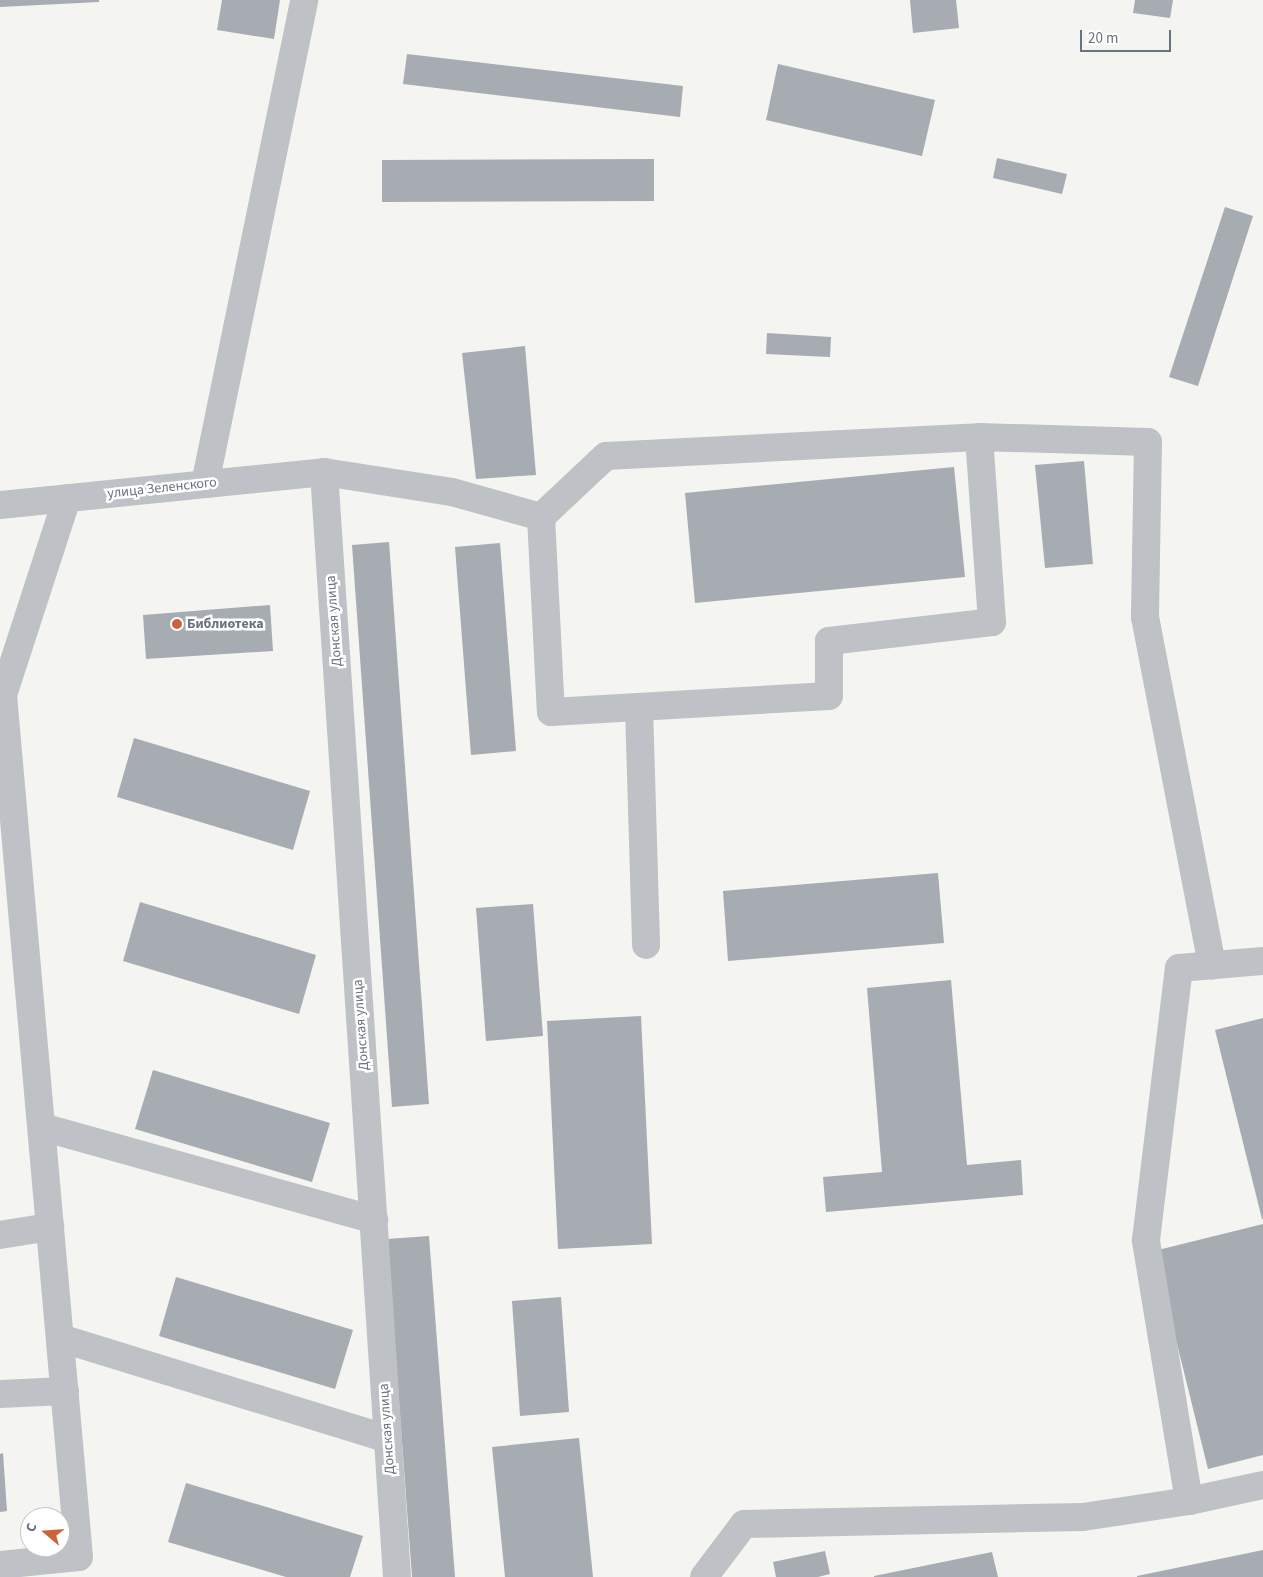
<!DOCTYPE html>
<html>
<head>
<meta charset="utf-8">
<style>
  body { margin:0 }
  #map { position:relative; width:1263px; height:1577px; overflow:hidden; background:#f4f4f1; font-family:"Source Sans 3",sans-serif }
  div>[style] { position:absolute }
  .building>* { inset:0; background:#a6acb1 }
  .minor>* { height:28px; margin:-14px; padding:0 14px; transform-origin:14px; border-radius:14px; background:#bec1c5 }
  .dots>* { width:14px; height:14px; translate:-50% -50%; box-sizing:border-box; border:2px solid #fff; border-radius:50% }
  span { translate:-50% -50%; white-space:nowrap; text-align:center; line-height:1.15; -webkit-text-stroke:5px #fff; paint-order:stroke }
  .street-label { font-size:14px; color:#67737f }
  .poi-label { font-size:14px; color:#67737f; font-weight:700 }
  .left { translate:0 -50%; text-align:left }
  .north { position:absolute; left:20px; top:1507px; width:50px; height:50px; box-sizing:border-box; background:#fff; border:1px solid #c2c7cc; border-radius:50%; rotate:288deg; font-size:14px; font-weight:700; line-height:20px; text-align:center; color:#67737f }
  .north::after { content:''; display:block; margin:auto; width:18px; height:22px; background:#cd6339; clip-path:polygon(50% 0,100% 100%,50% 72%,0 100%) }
  .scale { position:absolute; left:1080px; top:30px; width:91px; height:22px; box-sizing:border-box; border:2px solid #67737f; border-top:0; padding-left:6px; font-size:15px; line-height:18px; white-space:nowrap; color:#67737f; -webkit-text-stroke:4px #fff; paint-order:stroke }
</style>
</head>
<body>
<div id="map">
  <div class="building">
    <i style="clip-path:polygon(0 0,99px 0,99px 2px,0 7px)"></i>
    <i style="clip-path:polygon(222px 0,280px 0,274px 39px,217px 30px)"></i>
    <i style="clip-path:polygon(910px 0,956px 0,959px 28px,913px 33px)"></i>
    <i style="clip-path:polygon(1135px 0,1173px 0,1170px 18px,1133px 13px)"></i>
    <i style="clip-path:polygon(407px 54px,683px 86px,680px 117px,403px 84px)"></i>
    <i style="clip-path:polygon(778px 64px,935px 100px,922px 156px,766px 120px)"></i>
    <i style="clip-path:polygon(997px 158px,1067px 174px,1062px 194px,993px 178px)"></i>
    <i style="clip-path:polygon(654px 159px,654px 201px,382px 202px,382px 160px)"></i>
    <i style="clip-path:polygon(1225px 207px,1253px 216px,1198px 386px,1169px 377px)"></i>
    <i style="clip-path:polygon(767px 333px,831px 337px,830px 357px,766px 354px)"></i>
    <i style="clip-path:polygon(525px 346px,536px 475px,476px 479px,462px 353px)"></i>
    <i style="clip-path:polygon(1084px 461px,1093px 564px,1045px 568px,1035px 465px)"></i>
    <i style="clip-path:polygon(954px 467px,965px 577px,695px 603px,685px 493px)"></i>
    <i style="clip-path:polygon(389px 542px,429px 1104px,392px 1107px,352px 545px)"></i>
    <i style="clip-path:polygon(500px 543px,516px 751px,471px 755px,455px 547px)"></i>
    <i style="clip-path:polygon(270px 605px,273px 651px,146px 659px,143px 615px)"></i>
    <i style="clip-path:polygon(134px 738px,310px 791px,293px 850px,117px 797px)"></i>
    <i style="clip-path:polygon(938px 873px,944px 943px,728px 961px,723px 891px)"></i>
    <i style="clip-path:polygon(140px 902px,316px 955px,299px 1014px,123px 961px)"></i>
    <i style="clip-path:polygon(533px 904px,543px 1036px,486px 1041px,476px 908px)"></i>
    <i style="clip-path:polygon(951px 980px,967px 1165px,1021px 1160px,1023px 1195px,826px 1212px,823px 1177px,882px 1172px,867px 988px)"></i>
    <i style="clip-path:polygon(641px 1016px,652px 1244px,558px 1249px,547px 1021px)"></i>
    <i style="clip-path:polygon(1263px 1018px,1263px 1219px,1262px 1219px,1215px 1030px)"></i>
    <i style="clip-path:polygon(153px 1070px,330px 1123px,312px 1182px,135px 1129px)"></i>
    <i style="clip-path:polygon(1263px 1224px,1263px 1455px,1208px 1469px,1154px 1251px)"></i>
    <i style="clip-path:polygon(429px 1236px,455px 1577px,412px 1577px,387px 1239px)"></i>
    <i style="clip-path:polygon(176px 1277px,353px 1330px,335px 1389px,159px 1336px)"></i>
    <i style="clip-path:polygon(561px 1297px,569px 1412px,520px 1416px,512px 1301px)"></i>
    <i style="clip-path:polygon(579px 1438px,593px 1577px,505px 1577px,492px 1447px)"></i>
    <i style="clip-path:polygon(3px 1453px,7px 1511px,0 1512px,0 1454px)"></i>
    <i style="clip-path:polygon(186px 1483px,363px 1536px,350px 1577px,286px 1577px,168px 1542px)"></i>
    <i style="clip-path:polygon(1263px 1550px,1263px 1577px,1137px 1577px,1137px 1576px)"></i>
    <i style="clip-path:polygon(825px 1551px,830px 1574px,818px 1577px,776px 1577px,773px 1562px)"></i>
    <i style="clip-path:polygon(992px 1552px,998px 1577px,874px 1577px,874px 1576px)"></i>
  </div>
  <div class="minor">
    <i style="left:324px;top:472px;width:1107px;rotate:86.22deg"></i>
    <i style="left:205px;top:484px;width:494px;rotate:-78.4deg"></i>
    <i style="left:0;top:505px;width:326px;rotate:-5.8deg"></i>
    <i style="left:324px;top:472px;width:130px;rotate:8.9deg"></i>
    <i style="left:452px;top:492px;width:92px;rotate:15.7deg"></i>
    <i style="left:541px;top:517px;width:195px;rotate:87.1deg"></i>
    <i style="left:551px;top:712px;width:278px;rotate:-3.3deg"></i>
    <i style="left:829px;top:696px;width:55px;rotate:-90deg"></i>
    <i style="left:829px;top:641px;width:164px;rotate:-6.6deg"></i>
    <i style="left:992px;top:622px;width:185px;rotate:-94deg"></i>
    <i style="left:541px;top:517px;width:89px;rotate:-43.2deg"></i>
    <i style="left:606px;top:456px;width:373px;rotate:-2.9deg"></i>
    <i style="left:979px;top:437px;width:169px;rotate:1.7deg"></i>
    <i style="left:1148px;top:442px;width:175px;rotate:91deg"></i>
    <i style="left:1145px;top:617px;width:355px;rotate:79.1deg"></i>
    <i style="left:639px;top:707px;width:238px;rotate:88.3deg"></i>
    <i style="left:42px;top:1127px;width:345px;rotate:15.6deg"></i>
    <i style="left:0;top:1235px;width:51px;rotate:-9.1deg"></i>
    <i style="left:60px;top:1338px;width:343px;rotate:17.1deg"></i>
    <i style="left:0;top:1394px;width:65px;rotate:-2.6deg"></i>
    <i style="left:1189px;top:1501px;width:265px;rotate:-99.4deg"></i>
    <i style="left:1146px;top:1240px;width:274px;rotate:-83.1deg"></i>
    <i style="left:1179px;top:968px;width:84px;rotate:-4.8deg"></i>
    <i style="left:0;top:1565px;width:79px;rotate:-5.8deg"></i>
    <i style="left:79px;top:1557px;width:865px;rotate:-95.04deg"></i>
    <i style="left:3px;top:695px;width:207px;rotate:-72deg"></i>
    <i style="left:704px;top:1577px;width:66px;rotate:-53deg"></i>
    <i style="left:744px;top:1524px;width:339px;rotate:-1.2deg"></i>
    <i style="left:1083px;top:1517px;width:107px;rotate:-8.6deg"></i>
    <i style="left:1189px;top:1501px;width:76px;rotate:-12.2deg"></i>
  </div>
  <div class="dots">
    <i style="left:177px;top:624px;background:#cd6339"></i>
  </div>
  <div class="street-label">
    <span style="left:162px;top:488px;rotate:-6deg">улица Зеленского</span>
    <span style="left:334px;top:621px;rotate:-94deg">Донская улица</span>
    <span style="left:361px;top:1025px;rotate:-94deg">Донская улица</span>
    <span style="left:387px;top:1429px;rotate:-94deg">Донская улица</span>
  </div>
  <div class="poi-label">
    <span class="left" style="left:187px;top:624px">Библиотека</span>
  </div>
  <div class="north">С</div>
  <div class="scale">20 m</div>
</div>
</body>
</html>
